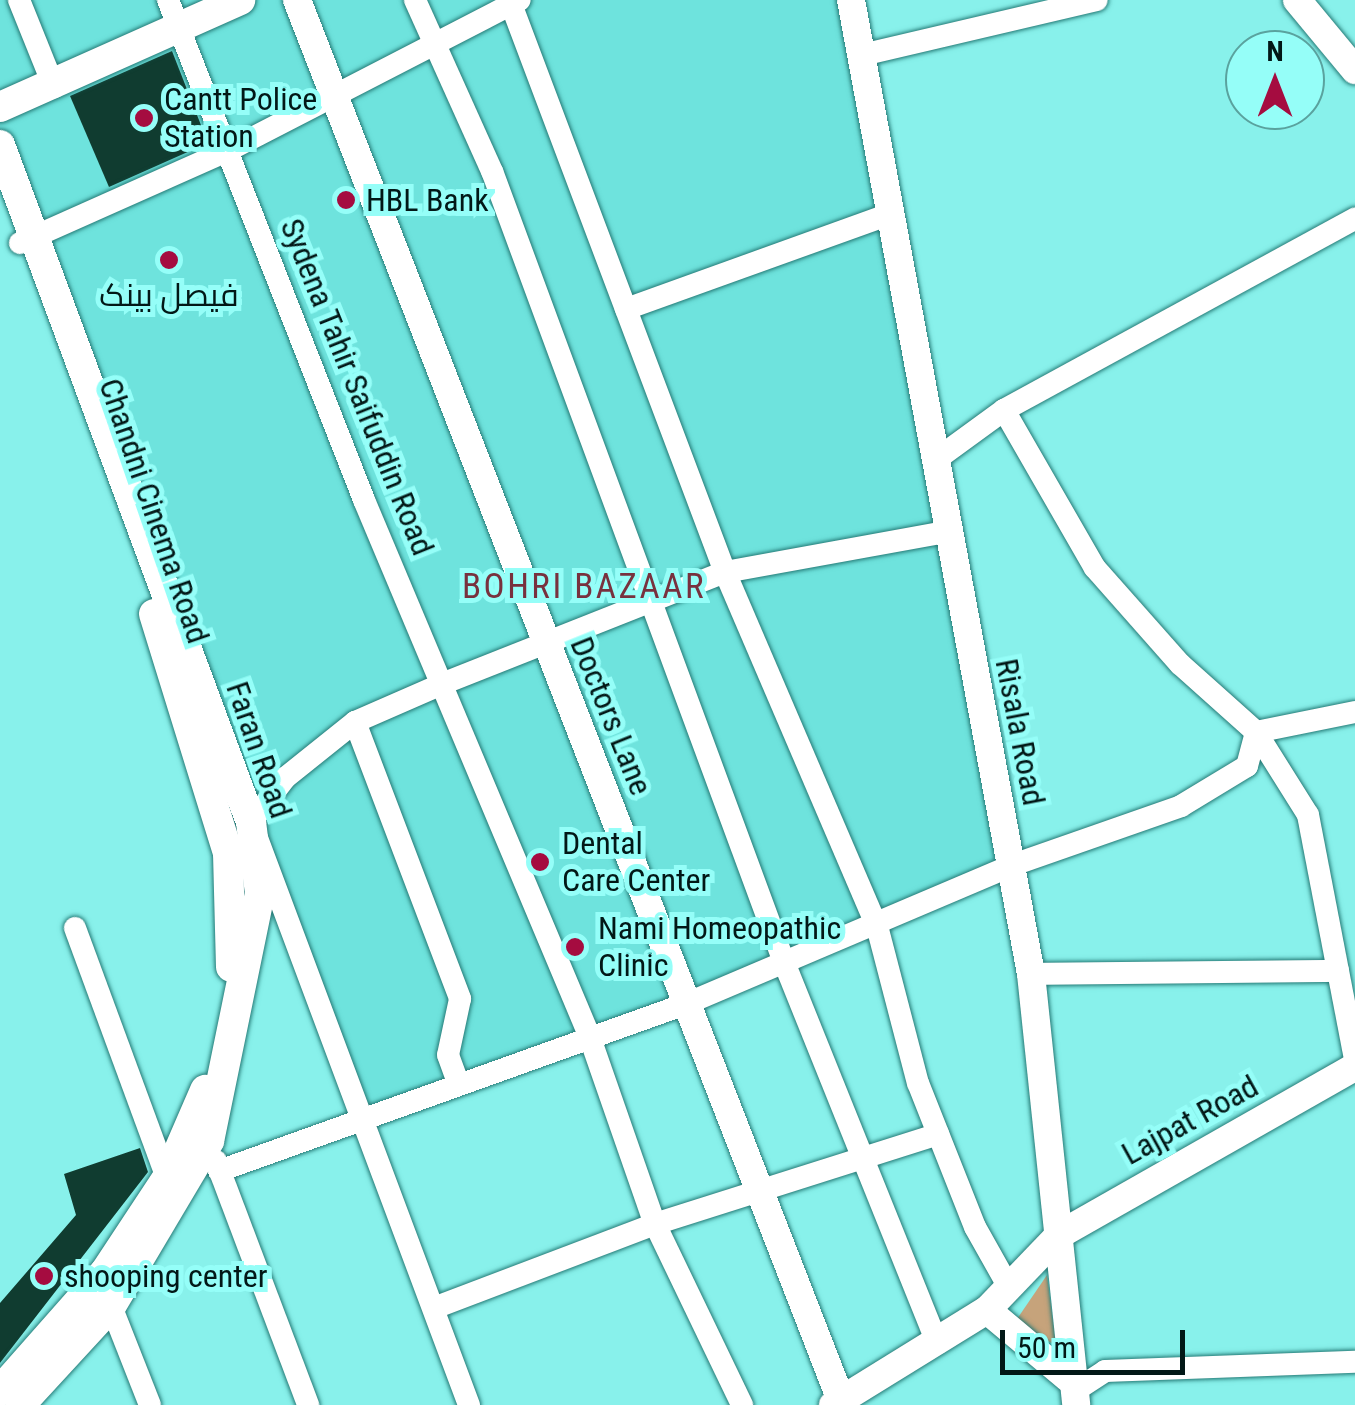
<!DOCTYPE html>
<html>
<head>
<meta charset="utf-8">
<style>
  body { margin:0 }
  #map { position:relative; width:1355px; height:1405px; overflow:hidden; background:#88f1eb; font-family:"Roboto Condensed",Cairo,sans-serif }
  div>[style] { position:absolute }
  .built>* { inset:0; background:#6ee3dd }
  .green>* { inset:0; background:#c6a37b }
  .building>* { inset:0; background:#103c30 }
  .roads { filter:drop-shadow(0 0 2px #257a76) drop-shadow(0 0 2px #257a76) }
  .minor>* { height:22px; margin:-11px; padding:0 11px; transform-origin:11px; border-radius:11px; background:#fff }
  .tertiary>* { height:28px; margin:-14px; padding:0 14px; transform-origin:14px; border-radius:14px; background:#fff }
  .secondary>* { height:30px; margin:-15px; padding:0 15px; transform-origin:15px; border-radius:15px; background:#fff }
  .dots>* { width:28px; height:28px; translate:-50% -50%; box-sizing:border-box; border:5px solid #95fef8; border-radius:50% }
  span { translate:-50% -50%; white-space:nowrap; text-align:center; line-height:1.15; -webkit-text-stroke:10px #95fef8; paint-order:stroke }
  .poi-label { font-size:32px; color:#021817 }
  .left { translate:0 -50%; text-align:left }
  .street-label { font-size:32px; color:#021817 }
  .neighbourhood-label { font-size:35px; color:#78313e; letter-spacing:2.5px }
  .north { position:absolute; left:1225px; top:30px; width:100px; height:100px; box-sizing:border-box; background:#95fef8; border:2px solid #5aa29e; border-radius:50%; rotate:0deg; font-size:28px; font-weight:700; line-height:40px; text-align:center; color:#021817 }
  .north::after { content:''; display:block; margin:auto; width:35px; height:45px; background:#a50c40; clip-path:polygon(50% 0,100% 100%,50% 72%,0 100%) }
  .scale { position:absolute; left:1000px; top:1330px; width:185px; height:45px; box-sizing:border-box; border:5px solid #021817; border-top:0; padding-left:12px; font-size:30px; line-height:35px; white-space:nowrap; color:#021817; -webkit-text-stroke:8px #95fef8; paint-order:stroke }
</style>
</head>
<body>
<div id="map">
  <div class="built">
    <i style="clip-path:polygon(0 0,851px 0,1010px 866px,364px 1117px,0 188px)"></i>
  </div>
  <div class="green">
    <i style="clip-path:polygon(1047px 1275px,1056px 1345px,1013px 1325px)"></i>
  </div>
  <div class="building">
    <i style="clip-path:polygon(172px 51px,208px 143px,109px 187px,70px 96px)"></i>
    <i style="clip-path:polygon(140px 1148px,148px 1172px,0 1363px,0 1303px,76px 1215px,64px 1174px)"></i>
  </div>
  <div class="roads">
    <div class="minor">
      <i style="left:19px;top:0;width:94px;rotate:68.1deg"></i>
      <i style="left:168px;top:0;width:537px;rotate:68.59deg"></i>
      <i style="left:364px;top:500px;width:580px;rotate:67.19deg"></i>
      <i style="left:589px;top:1035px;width:200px;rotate:70.8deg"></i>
      <i style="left:655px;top:1224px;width:201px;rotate:64.3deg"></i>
      <i style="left:415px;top:0;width:188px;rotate:65.8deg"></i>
      <i style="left:492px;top:171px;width:843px;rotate:69.74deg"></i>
      <i style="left:784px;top:962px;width:411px;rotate:68.1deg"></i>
      <i style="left:511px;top:4px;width:607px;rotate:69.36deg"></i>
      <i style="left:725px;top:572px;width:385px;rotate:66.8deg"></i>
      <i style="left:877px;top:926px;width:162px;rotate:75.4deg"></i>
      <i style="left:918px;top:1083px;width:155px;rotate:68.4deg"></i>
      <i style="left:975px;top:1227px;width:65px;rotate:60.7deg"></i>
      <i style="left:862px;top:55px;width:241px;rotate:-13.2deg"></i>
      <i style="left:20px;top:243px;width:229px;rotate:-24deg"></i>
      <i style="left:229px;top:150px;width:327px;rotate:-27.3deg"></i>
      <i style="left:626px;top:309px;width:281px;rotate:-19.8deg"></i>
      <i style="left:1004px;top:410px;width:182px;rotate:60.1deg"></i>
      <i style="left:1095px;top:568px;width:128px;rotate:48.5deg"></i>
      <i style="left:1180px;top:664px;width:102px;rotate:41.8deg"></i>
      <i style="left:1256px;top:732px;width:98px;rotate:57.9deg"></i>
      <i style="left:1308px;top:815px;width:249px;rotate:79.1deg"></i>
      <i style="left:934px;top:461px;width:87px;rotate:-36.1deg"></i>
      <i style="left:1004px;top:410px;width:400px;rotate:-28.6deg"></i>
      <i style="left:355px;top:722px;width:296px;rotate:69.2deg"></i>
      <i style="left:460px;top:999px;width:57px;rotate:102.1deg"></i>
      <i style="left:448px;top:1055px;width:27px;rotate:70deg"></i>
      <i style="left:75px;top:928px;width:266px;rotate:69.8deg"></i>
      <i style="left:1031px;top:974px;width:307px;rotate:-0.6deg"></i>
      <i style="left:216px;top:1161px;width:261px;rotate:69.3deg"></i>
      <i style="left:219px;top:1171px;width:498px;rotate:-19.7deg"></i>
      <i style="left:688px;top:1003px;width:350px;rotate:-23deg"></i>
      <i style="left:1010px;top:866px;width:181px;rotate:-19.3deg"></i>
      <i style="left:1181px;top:806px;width:77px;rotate:-31.2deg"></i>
      <i style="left:1247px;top:766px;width:35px;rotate:-75deg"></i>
      <i style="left:1256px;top:732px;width:101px;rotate:-11.4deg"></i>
      <i style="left:111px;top:1306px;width:106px;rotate:68.5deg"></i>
      <i style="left:434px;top:1308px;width:236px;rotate:-20.8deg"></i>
      <i style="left:655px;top:1224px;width:297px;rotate:-17.6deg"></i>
      <i style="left:1073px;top:1392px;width:38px;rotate:-33deg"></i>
      <i style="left:1105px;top:1371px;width:250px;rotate:-2.1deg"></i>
      <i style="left:469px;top:1405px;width:622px;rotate:-110.5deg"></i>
      <i style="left:251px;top:822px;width:56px;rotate:-52.3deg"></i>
      <i style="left:285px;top:778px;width:90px;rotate:-38.7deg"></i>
      <i style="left:355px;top:722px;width:95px;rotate:-23.6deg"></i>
      <i style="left:442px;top:684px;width:304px;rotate:-21.6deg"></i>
      <i style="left:725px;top:572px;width:225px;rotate:-10.3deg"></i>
    </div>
    <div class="tertiary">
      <i style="left:297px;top:0;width:1502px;rotate:68.77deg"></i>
      <i style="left:851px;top:0;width:990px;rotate:79.53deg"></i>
      <i style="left:1031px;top:974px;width:433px;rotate:84deg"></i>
      <i style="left:1297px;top:0;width:91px;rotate:50.4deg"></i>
      <i style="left:987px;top:1310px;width:106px;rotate:40deg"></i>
      <i style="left:833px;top:1405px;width:181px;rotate:-31.7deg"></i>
      <i style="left:987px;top:1310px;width:104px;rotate:-46.2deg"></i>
      <i style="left:1059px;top:1235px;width:340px;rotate:-29.6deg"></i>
    </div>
    <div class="secondary">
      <i style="left:0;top:107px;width:263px;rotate:-24deg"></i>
      <i style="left:0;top:145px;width:722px;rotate:69.66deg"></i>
      <i style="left:251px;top:822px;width:72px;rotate:82.8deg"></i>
      <i style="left:260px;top:893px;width:253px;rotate:101.6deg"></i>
      <i style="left:209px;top:1141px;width:192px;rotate:120.7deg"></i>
      <i style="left:111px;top:1306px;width:134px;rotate:132.6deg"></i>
      <i style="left:154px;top:614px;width:250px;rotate:72.8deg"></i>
      <i style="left:228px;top:853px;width:114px;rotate:88.5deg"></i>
      <i style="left:0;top:1391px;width:159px;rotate:-48.6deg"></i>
      <i style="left:105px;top:1272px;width:113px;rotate:-56.6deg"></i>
      <i style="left:167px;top:1178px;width:96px;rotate:-66.6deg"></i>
    </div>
  </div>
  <div class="dots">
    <i style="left:144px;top:118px;background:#a50c40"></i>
    <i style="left:346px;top:200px;background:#a50c40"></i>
    <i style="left:169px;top:260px;background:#a50c40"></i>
    <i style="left:540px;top:862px;background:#a50c40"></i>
    <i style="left:575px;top:947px;background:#a50c40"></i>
    <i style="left:44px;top:1276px;background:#a50c40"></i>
  </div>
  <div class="poi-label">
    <span class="left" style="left:164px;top:118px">Cantt Police<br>Station</span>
    <span class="left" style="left:366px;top:200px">HBL Bank</span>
    <span style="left:169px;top:295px">فیصل بینک</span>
    <span class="left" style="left:562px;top:862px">Dental<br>Care Center</span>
    <span class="left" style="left:598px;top:947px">Nami Homeopathic<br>Clinic</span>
    <span class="left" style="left:64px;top:1276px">shooping center</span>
  </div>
  <div class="street-label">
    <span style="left:357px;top:387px;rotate:68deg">Sydena Tahir Saifuddin Road</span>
    <span style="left:154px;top:511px;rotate:71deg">Chandni Cinema Road</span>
    <span style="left:611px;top:716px;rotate:68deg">Doctors Lane</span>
    <span style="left:1020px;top:732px;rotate:79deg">Risala Road</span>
    <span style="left:259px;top:750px;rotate:71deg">Faran Road</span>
    <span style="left:1190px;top:1120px;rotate:-29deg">Lajpat Road</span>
  </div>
  <div class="neighbourhood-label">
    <span style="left:584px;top:587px">BOHRI BAZAAR</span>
  </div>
  <div class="north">N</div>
  <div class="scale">50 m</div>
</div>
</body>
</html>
